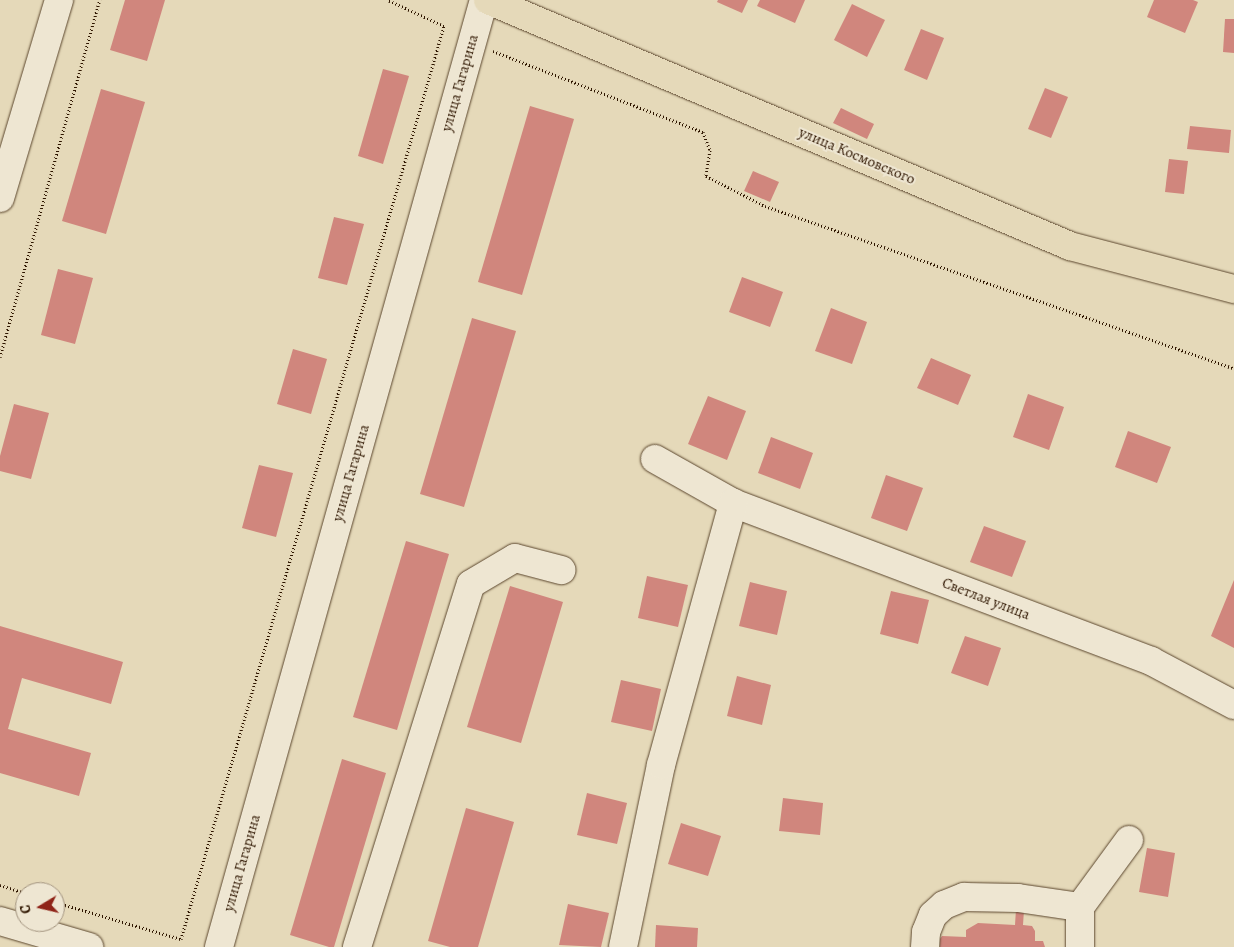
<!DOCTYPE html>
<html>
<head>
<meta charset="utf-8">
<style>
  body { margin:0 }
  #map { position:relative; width:1234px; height:947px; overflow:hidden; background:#e5d9b9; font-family:Alegreya,serif }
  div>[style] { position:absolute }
  .building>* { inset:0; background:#d0867d }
  .path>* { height:3px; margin-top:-1.5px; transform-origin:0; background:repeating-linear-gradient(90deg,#2f1600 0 1px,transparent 0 3.5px) }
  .roads { filter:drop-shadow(0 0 1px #5c472e) drop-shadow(0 0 1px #5c472e) }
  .minor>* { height:28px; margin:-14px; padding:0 14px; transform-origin:14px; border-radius:14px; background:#eee6d2 }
  .major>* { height:28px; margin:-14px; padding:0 14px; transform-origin:14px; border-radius:14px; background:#e5d9b9 }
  span { translate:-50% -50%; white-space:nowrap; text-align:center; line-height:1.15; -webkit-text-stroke:4px #eee6d2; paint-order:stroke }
  .street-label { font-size:15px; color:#2f1600 }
  .north { position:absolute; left:15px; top:882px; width:50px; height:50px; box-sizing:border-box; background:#eee6d2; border:1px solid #a2937e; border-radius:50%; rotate:261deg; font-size:14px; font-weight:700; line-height:20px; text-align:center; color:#2f1600 }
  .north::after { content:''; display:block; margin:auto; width:18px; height:22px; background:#8f2418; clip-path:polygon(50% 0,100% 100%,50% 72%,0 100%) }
</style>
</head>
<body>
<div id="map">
  <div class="building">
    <i style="clip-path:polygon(125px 0,165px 0,147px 61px,110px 50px)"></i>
    <i style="clip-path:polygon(718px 0,748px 0,742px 13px,717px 2px)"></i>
    <i style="clip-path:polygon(760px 0,805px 0,795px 23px,757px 6px)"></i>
    <i style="clip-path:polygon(1154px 0,1193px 0,1198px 2px,1185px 33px,1147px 17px)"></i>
    <i style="clip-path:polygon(852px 4px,885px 20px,867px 57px,834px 40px)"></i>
    <i style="clip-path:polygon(1225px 19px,1234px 19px,1234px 53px,1223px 52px)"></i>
    <i style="clip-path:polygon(921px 29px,944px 38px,927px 80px,904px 70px)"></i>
    <i style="clip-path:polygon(383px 69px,409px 76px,383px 164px,358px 156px)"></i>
    <i style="clip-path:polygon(1045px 88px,1068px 97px,1051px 138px,1028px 129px)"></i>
    <i style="clip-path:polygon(101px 89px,145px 102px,106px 234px,62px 221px)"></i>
    <i style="clip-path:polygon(530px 106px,574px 119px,522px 295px,478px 282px)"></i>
    <i style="clip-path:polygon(841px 108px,874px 124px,867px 139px,833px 123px)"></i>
    <i style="clip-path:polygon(1190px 126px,1231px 130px,1229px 153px,1187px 149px)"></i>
    <i style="clip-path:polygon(1169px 159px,1188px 161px,1184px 194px,1165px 192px)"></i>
    <i style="clip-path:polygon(753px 171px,779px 182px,770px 202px,744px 191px)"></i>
    <i style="clip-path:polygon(334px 217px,364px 224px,347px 285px,318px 278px)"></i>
    <i style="clip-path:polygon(58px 269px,93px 278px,75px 344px,41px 335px)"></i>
    <i style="clip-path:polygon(742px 277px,783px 292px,770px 327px,729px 312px)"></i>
    <i style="clip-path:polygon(831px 308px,867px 322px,852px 364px,815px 351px)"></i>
    <i style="clip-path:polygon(472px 318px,516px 331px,464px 507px,420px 494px)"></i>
    <i style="clip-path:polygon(293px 349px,327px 359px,311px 414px,277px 404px)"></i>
    <i style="clip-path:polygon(931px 358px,971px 375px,958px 405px,917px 388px)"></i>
    <i style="clip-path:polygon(1028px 394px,1064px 407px,1049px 450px,1013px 437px)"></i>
    <i style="clip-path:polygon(708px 396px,746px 411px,727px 460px,688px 444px)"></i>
    <i style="clip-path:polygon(14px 404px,49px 413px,31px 479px,0 471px,0 456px)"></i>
    <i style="clip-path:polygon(1128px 431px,1171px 447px,1157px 483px,1115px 467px)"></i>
    <i style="clip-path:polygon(771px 437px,813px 453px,800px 489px,758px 473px)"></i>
    <i style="clip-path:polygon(259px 465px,293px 473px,276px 537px,242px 528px)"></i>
    <i style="clip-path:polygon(886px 475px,923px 488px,907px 531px,871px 518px)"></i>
    <i style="clip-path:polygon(984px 526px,1026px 541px,1012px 577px,970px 562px)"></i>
    <i style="clip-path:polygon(406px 541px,449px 554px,397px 730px,353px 717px)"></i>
    <i style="clip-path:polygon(647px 576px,688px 585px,678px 627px,638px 618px)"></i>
    <i style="clip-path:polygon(1234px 580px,1234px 648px,1211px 636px)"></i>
    <i style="clip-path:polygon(750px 582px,787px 591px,777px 635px,739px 626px)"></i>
    <i style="clip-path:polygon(510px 586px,563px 602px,521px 743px,467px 727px)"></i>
    <i style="clip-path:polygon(891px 591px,929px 600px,918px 644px,880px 634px)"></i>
    <i style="clip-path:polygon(0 626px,123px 662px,111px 704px,22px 678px,8px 729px,91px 753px,79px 796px,0 773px)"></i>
    <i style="clip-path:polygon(965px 636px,1001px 648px,988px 686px,951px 673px)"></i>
    <i style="clip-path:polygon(737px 676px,771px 685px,762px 725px,727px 716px)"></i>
    <i style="clip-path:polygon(621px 680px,661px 689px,652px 731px,611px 722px)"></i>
    <i style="clip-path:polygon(342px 759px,386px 773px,334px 947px,329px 947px,290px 935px)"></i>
    <i style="clip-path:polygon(587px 793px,627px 803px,617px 844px,577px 835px)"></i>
    <i style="clip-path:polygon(783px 798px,823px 803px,820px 835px,779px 831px)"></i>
    <i style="clip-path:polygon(466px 808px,514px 822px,478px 947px,450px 947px,428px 941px)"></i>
    <i style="clip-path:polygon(681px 823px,721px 836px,708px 876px,668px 864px)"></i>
    <i style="clip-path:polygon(1147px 848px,1175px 853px,1168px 897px,1139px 892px)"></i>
    <i style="clip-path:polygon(568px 904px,609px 913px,601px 947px,559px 945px)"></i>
    <i style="clip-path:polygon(1016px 909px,1024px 910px,1023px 925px,1032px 926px,1035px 931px,1035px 941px,1043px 941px,1045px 947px,940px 947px,940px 939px,942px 936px,966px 937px,966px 930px,978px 923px,1015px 925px)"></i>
    <i style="clip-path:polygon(656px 925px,698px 928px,697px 947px,655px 947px)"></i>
  </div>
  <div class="path">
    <i style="left:493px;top:51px;width:225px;rotate:21.1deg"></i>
    <i style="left:703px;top:132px;width:19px;rotate:69deg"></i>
    <i style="left:710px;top:150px;width:26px;rotate:99deg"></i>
    <i style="left:706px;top:176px;width:66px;rotate:27deg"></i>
    <i style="left:765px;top:206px;width:496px;rotate:19.1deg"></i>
    <i style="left:0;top:357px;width:371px;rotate:-74.4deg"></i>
    <i style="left:0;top:885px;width:26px;rotate:18deg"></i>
    <i style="left:55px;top:902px;width:131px;rotate:16.4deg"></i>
    <i style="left:181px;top:939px;width:950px;rotate:-73.93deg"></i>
    <i style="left:444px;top:26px;width:62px;rotate:-155.1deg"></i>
  </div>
  <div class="roads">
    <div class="minor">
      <i style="left:0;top:198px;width:207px;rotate:-73.4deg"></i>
      <i style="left:655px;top:459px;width:90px;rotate:29.4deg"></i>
      <i style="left:733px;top:503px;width:447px;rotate:20.7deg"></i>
      <i style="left:1151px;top:661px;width:94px;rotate:27.9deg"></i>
      <i style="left:1080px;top:907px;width:83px;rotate:-53.8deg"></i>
      <i style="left:0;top:921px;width:93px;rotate:16.3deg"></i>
      <i style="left:219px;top:947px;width:983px;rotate:-74.37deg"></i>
      <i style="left:357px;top:947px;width:380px;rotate:-72.6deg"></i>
      <i style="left:471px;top:584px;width:51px;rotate:-30.6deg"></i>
      <i style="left:515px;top:558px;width:48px;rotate:14.6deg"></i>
      <i style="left:623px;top:947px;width:186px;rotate:-78.2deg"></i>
      <i style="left:661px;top:765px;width:272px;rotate:-74.6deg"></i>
      <i style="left:925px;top:947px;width:15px;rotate:-86deg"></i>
      <i style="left:926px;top:932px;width:18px;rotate:-68deg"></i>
      <i style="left:933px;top:915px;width:15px;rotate:-42deg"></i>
      <i style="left:944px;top:905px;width:22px;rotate:-22deg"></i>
      <i style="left:964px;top:897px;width:54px;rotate:1.1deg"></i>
      <i style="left:1018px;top:898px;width:63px;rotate:8.3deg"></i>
      <i style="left:1080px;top:907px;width:40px;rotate:90deg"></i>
    </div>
    <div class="major">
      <i style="left:488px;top:0;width:632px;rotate:22.91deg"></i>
      <i style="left:1070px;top:246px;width:170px;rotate:14.7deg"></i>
    </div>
  </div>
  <div class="street-label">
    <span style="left:460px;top:83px;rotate:-74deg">улица Гагарина</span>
    <span style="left:857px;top:156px;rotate:23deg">улица Космовского</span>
    <span style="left:351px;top:473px;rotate:-74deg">улица Гагарина</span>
    <span style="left:986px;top:599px;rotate:21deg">Светлая улица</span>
    <span style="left:242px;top:863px;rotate:-74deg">улица Гагарина</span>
  </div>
  <div class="north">С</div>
</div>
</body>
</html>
